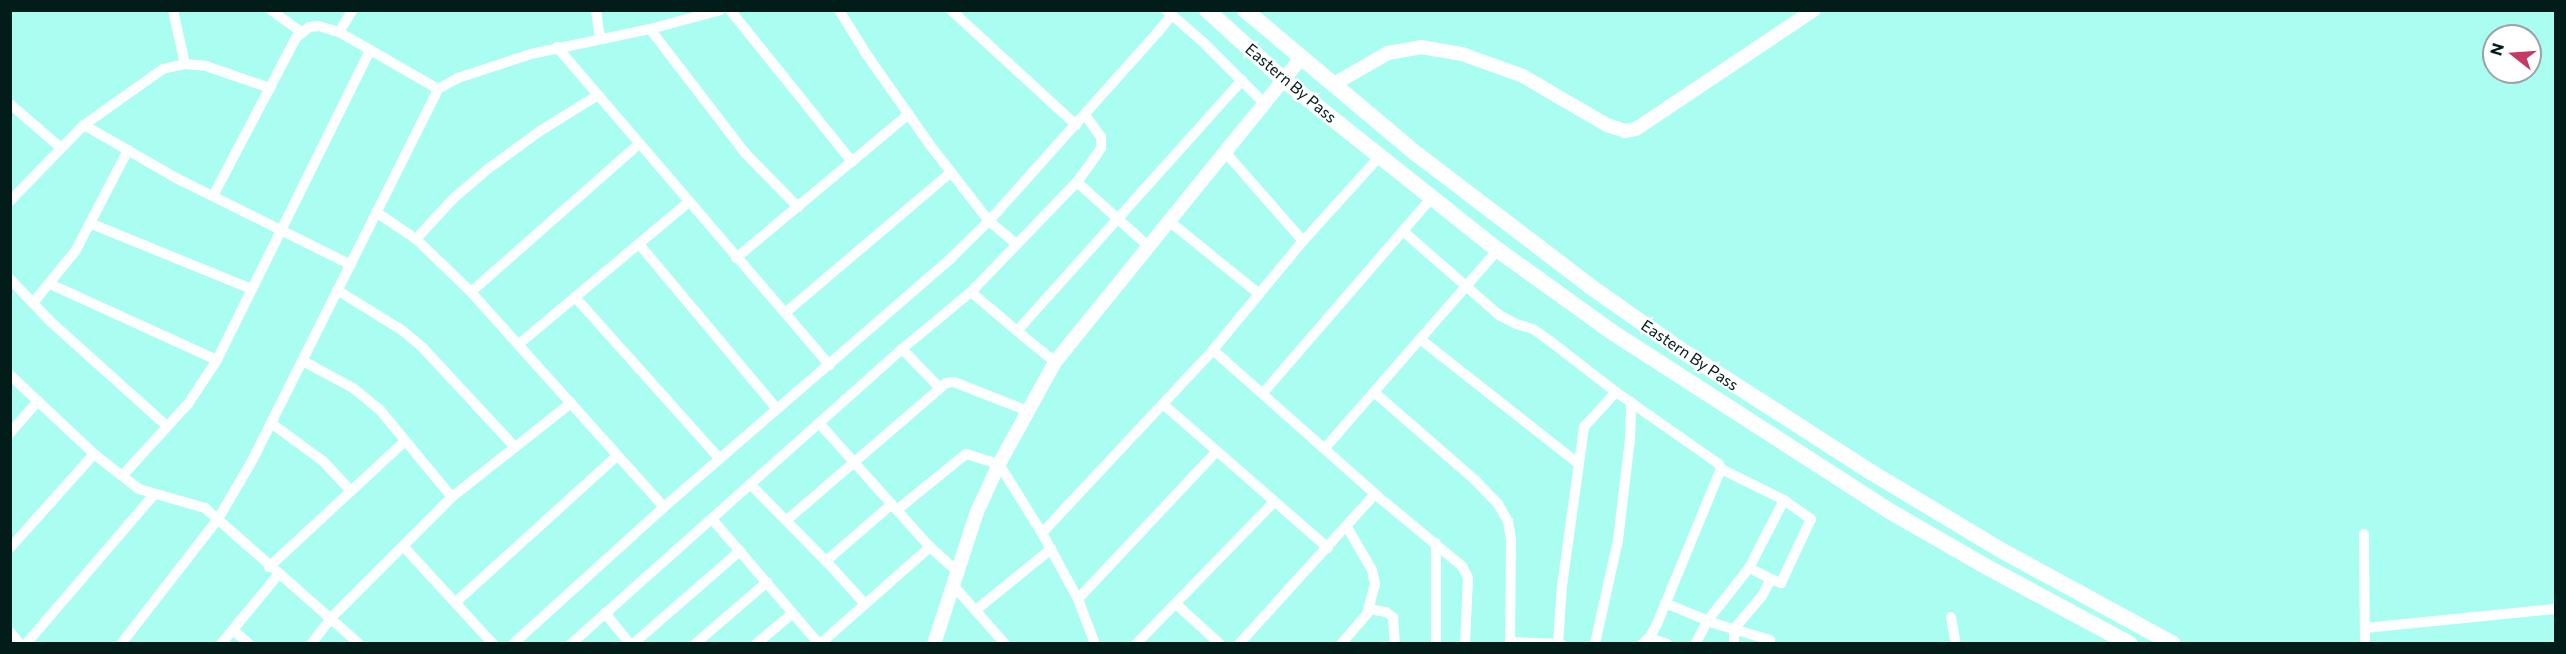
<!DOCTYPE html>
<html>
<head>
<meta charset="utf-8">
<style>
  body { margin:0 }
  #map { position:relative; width:2566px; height:654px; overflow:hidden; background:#a9fdf1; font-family:Commissioner,sans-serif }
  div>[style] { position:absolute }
  .minor>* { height:10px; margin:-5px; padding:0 5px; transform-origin:5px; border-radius:5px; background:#fff }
  .tertiary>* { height:14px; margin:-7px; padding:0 7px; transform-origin:7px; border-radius:7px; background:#fff }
  .primary>* { height:16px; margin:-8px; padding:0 8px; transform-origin:8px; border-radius:8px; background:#fff }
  span { translate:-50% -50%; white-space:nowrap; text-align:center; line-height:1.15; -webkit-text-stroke:4.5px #fff; paint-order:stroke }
  .street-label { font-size:16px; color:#021c1a }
  .frame { position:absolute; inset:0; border:12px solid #021c1a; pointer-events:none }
  .north { position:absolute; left:2482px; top:24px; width:60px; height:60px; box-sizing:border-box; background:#fff; border:2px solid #9aa4a3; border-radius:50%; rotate:287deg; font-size:16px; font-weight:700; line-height:24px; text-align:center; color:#021c1a }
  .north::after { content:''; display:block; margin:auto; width:21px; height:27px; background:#c63967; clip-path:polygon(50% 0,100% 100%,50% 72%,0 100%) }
</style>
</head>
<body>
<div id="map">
  <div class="minor">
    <i style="left:173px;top:10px;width:55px;rotate:77.5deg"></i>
    <i style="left:271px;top:10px;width:37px;rotate:36deg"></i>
    <i style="left:596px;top:10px;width:28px;rotate:82deg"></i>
    <i style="left:730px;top:10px;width:195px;rotate:51.2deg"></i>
    <i style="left:839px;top:10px;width:53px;rotate:58.1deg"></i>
    <i style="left:867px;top:55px;width:110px;rotate:55deg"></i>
    <i style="left:930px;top:145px;width:96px;rotate:52.2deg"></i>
    <i style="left:989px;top:221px;width:35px;rotate:40deg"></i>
    <i style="left:951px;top:10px;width:170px;rotate:42.6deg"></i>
    <i style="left:1172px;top:15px;width:40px;rotate:41deg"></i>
    <i style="left:1202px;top:41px;width:89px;rotate:45deg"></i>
    <i style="left:650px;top:29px;width:156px;rotate:52.5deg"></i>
    <i style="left:745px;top:153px;width:76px;rotate:45.5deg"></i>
    <i style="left:339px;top:32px;width:26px;rotate:-58deg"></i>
    <i style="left:557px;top:47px;width:419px;rotate:49.4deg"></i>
    <i style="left:10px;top:104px;width:67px;rotate:40.8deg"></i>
    <i style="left:84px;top:125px;width:108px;rotate:29.9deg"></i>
    <i style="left:178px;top:179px;width:193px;rotate:26.4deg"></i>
    <i style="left:1077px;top:182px;width:96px;rotate:42deg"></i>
    <i style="left:213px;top:196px;width:178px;rotate:-62.3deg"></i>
    <i style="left:296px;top:38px;width:17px;rotate:-40deg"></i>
    <i style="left:309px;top:27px;width:10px;rotate:-6deg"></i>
    <i style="left:319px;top:26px;width:21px;rotate:17deg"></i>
    <i style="left:339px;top:32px;width:114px;rotate:29.9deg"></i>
    <i style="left:10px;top:201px;width:106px;rotate:-45.8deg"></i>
    <i style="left:84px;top:125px;width:97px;rotate:-35.3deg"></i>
    <i style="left:163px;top:69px;width:23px;rotate:-13deg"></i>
    <i style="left:185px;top:64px;width:21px;rotate:5deg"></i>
    <i style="left:206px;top:66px;width:68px;rotate:19deg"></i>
    <i style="left:376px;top:212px;width:48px;rotate:34deg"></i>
    <i style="left:416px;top:239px;width:76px;rotate:43.9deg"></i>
    <i style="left:471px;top:292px;width:289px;rotate:48.1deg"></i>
    <i style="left:1169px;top:221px;width:116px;rotate:39deg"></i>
    <i style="left:92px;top:224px;width:172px;rotate:22.2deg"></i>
    <i style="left:1403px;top:231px;width:128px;rotate:41.2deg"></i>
    <i style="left:1499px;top:315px;width:19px;rotate:28deg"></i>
    <i style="left:1516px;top:324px;width:18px;rotate:16deg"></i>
    <i style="left:1533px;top:329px;width:21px;rotate:35deg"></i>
    <i style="left:1550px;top:341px;width:83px;rotate:37.7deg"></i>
    <i style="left:1616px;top:392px;width:126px;rotate:35deg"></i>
    <i style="left:1719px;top:464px;width:5px;rotate:68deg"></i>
    <i style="left:1721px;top:469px;width:70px;rotate:26.2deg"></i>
    <i style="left:1784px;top:500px;width:76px;rotate:117.2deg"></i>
    <i style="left:1749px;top:568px;width:66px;rotate:128.3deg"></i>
    <i style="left:1708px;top:620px;width:27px;rotate:118deg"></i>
    <i style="left:416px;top:239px;width:56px;rotate:-47.2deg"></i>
    <i style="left:454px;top:198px;width:45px;rotate:-40.5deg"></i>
    <i style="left:488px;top:169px;width:64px;rotate:-36.2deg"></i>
    <i style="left:540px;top:131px;width:68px;rotate:-31.8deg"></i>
    <i style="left:1303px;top:241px;width:115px;rotate:-47.8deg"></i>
    <i style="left:639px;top:244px;width:215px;rotate:50.1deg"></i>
    <i style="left:736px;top:258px;width:225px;rotate:-39.8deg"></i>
    <i style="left:10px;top:279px;width:59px;rotate:46.4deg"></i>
    <i style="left:51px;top:322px;width:156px;rotate:41.9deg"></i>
    <i style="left:50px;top:284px;width:183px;rotate:24.5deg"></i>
    <i style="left:337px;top:290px;width:78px;rotate:31.8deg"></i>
    <i style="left:403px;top:331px;width:26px;rotate:40deg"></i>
    <i style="left:423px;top:348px;width:134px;rotate:47.1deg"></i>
    <i style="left:471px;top:292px;width:222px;rotate:-41.4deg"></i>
    <i style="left:971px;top:292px;width:60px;rotate:40.3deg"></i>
    <i style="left:1017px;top:331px;width:337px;rotate:-48.1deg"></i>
    <i style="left:575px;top:297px;width:217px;rotate:48.2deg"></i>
    <i style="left:33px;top:303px;width:68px;rotate:-50.9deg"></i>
    <i style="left:76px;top:250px;width:113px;rotate:-62.5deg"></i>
    <i style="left:785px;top:313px;width:218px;rotate:-40.3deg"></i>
    <i style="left:1017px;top:331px;width:49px;rotate:39.2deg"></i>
    <i style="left:1420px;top:339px;width:202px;rotate:38.2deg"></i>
    <i style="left:519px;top:344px;width:222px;rotate:-39.9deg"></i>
    <i style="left:902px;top:349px;width:53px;rotate:45.8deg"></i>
    <i style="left:1213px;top:350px;width:217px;rotate:41.6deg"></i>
    <i style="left:1375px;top:494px;width:113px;rotate:39.6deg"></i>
    <i style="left:1462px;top:566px;width:13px;rotate:63deg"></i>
    <i style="left:1468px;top:578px;width:66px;rotate:92.6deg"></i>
    <i style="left:303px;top:361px;width:57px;rotate:28.4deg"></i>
    <i style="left:353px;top:388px;width:35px;rotate:39deg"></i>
    <i style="left:380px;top:410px;width:113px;rotate:50.4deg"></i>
    <i style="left:10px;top:375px;width:115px;rotate:43.2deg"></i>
    <i style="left:94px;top:454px;width:57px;rotate:37.9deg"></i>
    <i style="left:139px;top:489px;width:69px;rotate:16.1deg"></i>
    <i style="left:205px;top:508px;width:205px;rotate:41.4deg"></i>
    <i style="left:1374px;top:392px;width:134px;rotate:41.1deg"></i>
    <i style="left:1475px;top:480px;width:33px;rotate:46deg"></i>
    <i style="left:1498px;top:504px;width:20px;rotate:60deg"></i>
    <i style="left:1508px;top:521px;width:18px;rotate:81deg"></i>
    <i style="left:1511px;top:539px;width:105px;rotate:90.5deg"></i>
    <i style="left:1263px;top:393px;width:259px;rotate:-49.2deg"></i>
    <i style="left:1163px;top:404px;width:219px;rotate:41.1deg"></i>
    <i style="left:271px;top:423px;width:64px;rotate:36.2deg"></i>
    <i style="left:323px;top:461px;width:41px;rotate:47deg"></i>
    <i style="left:819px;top:423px;width:166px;rotate:48.2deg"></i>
    <i style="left:930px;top:547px;width:36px;rotate:42deg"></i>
    <i style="left:10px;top:433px;width:43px;rotate:-48.8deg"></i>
    <i style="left:1325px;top:448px;width:263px;rotate:-48.9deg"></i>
    <i style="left:122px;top:476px;width:98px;rotate:-47.5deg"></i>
    <i style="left:188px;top:404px;width:53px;rotate:-56.6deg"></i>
    <i style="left:217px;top:360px;width:346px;rotate:-63.7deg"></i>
    <i style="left:750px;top:484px;width:108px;rotate:45.4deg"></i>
    <i style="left:826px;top:561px;width:58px;rotate:47.8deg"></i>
    <i style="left:897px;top:510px;width:89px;rotate:-39.1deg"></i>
    <i style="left:966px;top:454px;width:34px;rotate:17deg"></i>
    <i style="left:999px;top:464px;width:81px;rotate:58.1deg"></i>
    <i style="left:1042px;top:533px;width:75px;rotate:61.4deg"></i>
    <i style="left:1078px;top:599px;width:48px;rotate:69.3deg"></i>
    <i style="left:712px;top:519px;width:165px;rotate:49.4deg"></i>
    <i style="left:787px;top:520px;width:210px;rotate:-40.7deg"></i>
    <i style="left:946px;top:383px;width:8px;rotate:-7deg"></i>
    <i style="left:954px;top:382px;width:79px;rotate:21.4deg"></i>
    <i style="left:1042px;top:533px;width:250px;rotate:-46.9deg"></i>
    <i style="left:1213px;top:350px;width:141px;rotate:-50.5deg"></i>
    <i style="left:1303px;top:241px;width:118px;rotate:-131.2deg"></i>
    <i style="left:2364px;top:534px;width:110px;rotate:89.5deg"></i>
    <i style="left:1436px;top:543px;width:101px;rotate:90deg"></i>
    <i style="left:403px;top:546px;width:133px;rotate:47.4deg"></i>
    <i style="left:10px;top:548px;width:126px;rotate:-48.2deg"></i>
    <i style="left:826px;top:561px;width:87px;rotate:-40.8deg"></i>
    <i style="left:269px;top:567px;width:185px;rotate:-42.8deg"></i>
    <i style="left:1771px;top:579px;width:11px;rotate:22deg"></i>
    <i style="left:1781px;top:583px;width:71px;rotate:-64.9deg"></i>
    <i style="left:1811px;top:519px;width:33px;rotate:-145deg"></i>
    <i style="left:952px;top:584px;width:80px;rotate:48.5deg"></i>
    <i style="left:1078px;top:599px;width:203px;rotate:-46.8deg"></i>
    <i style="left:457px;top:601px;width:216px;rotate:-42.2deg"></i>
    <i style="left:1665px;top:603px;width:52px;rotate:22.6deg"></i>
    <i style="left:1713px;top:623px;width:59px;rotate:16.6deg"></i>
    <i style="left:1770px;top:640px;width:4px;rotate:90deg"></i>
    <i style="left:1176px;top:604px;width:59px;rotate:42.3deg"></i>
    <i style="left:1370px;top:609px;width:16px;rotate:11deg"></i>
    <i style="left:1386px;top:612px;width:9px;rotate:36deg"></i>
    <i style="left:1393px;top:617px;width:27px;rotate:86deg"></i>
    <i style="left:976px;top:610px;width:97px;rotate:-39.1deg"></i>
    <i style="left:605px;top:613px;width:40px;rotate:51deg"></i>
    <i style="left:1951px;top:617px;width:27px;rotate:80deg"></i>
    <i style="left:2365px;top:628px;width:192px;rotate:-5.7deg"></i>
    <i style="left:233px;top:630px;width:21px;rotate:41deg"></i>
    <i style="left:10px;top:632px;width:16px;rotate:50deg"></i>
    <i style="left:1649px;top:638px;width:19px;rotate:18deg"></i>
    <i style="left:1510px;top:642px;width:51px;rotate:2.2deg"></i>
    <i style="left:26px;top:644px;width:195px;rotate:-49.4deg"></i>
    <i style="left:121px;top:644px;width:158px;rotate:-52.2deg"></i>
    <i style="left:218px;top:519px;width:69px;rotate:-59.7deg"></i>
    <i style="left:253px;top:459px;width:414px;rotate:-63.4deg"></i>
    <i style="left:438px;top:89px;width:23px;rotate:-29deg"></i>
    <i style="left:458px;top:78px;width:77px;rotate:-18.2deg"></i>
    <i style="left:531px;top:54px;width:122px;rotate:-11.9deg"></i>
    <i style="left:650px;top:29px;width:73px;rotate:-15deg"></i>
    <i style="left:221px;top:644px;width:89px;rotate:-50.4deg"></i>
    <i style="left:311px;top:644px;width:34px;rotate:-52deg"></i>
    <i style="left:332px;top:617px;width:170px;rotate:-45deg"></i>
    <i style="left:452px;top:497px;width:152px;rotate:-38.3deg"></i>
    <i style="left:513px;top:644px;width:204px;rotate:-42.2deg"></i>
    <i style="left:664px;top:507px;width:379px;rotate:-40.9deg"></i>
    <i style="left:950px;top:259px;width:54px;rotate:-44.3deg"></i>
    <i style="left:989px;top:221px;width:254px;rotate:-48.2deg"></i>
    <i style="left:1158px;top:32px;width:22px;rotate:-51deg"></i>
    <i style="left:1172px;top:15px;width:8px;rotate:-140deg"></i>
    <i style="left:571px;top:644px;width:443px;rotate:-41.7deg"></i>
    <i style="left:902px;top:349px;width:89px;rotate:-39.6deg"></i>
    <i style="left:971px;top:292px;width:153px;rotate:-46.1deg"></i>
    <i style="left:1077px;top:182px;width:34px;rotate:-54deg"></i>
    <i style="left:1097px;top:154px;width:7px;rotate:-56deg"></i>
    <i style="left:1101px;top:148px;width:11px;rotate:-90deg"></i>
    <i style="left:1101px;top:137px;width:27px;rotate:-126deg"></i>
    <i style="left:633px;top:644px;width:142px;rotate:-41deg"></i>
    <i style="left:695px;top:644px;width:95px;rotate:-40.7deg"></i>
    <i style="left:756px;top:644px;width:48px;rotate:-40deg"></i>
    <i style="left:820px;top:644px;width:147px;rotate:-41.4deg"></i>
    <i style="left:1136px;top:644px;width:198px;rotate:-45.8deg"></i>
    <i style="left:1239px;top:644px;width:202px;rotate:-47.8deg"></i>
    <i style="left:1341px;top:644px;width:40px;rotate:-49deg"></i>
    <i style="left:1367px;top:614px;width:31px;rotate:-75deg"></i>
    <i style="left:1375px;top:584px;width:14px;rotate:-102deg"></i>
    <i style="left:1372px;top:570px;width:50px;rotate:-120.2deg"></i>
    <i style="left:1558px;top:644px;width:58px;rotate:-86.1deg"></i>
    <i style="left:1562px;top:586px;width:161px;rotate:-82.1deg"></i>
    <i style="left:1584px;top:427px;width:47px;rotate:-47.6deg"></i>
    <i style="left:1595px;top:644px;width:107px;rotate:-77.5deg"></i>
    <i style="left:1618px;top:540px;width:101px;rotate:-83.2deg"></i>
    <i style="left:1630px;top:440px;width:38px;rotate:-88deg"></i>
    <i style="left:1642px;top:644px;width:9px;rotate:-41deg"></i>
    <i style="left:1649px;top:638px;width:16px;rotate:-60deg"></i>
    <i style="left:1657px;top:624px;width:168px;rotate:-67.6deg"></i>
    <i style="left:1734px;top:644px;width:15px;rotate:-90deg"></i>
    <i style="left:1734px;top:629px;width:43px;rotate:-49.7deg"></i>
    <i style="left:1762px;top:596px;width:19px;rotate:-62deg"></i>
    <i style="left:1771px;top:579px;width:25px;rotate:-153deg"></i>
  </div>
  <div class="tertiary">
    <i style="left:1334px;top:84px;width:62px;rotate:-29.9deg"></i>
    <i style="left:1388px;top:53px;width:34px;rotate:-10deg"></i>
    <i style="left:1421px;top:47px;width:42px;rotate:9.7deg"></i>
    <i style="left:1462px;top:54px;width:65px;rotate:19.8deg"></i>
    <i style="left:1523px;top:76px;width:97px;rotate:30.3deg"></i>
    <i style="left:1607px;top:125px;width:19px;rotate:18deg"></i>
    <i style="left:1625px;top:131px;width:11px;rotate:-10deg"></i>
    <i style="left:1636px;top:129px;width:214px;rotate:-33.8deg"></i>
    <i style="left:934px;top:644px;width:139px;rotate:-72deg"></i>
    <i style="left:977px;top:512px;width:53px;rotate:-65.4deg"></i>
    <i style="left:999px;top:464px;width:116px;rotate:-61.2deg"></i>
    <i style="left:1055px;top:362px;width:390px;rotate:-51deg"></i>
  </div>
  <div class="primary">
    <i style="left:1207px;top:10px;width:104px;rotate:42.3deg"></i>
    <i style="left:1284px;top:80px;width:273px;rotate:38.5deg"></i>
    <i style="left:1498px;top:250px;width:140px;rotate:35.7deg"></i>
    <i style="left:1612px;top:332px;width:334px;rotate:32.8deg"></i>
    <i style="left:1893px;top:513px;width:108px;rotate:29.9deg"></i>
    <i style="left:1987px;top:567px;width:162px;rotate:28.3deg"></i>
    <i style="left:1245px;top:10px;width:226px;rotate:40deg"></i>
    <i style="left:1418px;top:155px;width:218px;rotate:37.3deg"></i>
    <i style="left:1591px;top:287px;width:113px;rotate:35deg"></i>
    <i style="left:1684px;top:352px;width:222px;rotate:32.7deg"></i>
    <i style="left:1871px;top:472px;width:149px;rotate:31deg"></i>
    <i style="left:1999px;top:549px;width:198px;rotate:28.6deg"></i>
  </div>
  <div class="street-label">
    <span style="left:1291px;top:83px;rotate:40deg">Eastern By Pass</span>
    <span style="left:1690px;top:355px;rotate:34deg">Eastern By Pass</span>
  </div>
  <div class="frame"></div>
  <div class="north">N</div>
</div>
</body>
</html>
